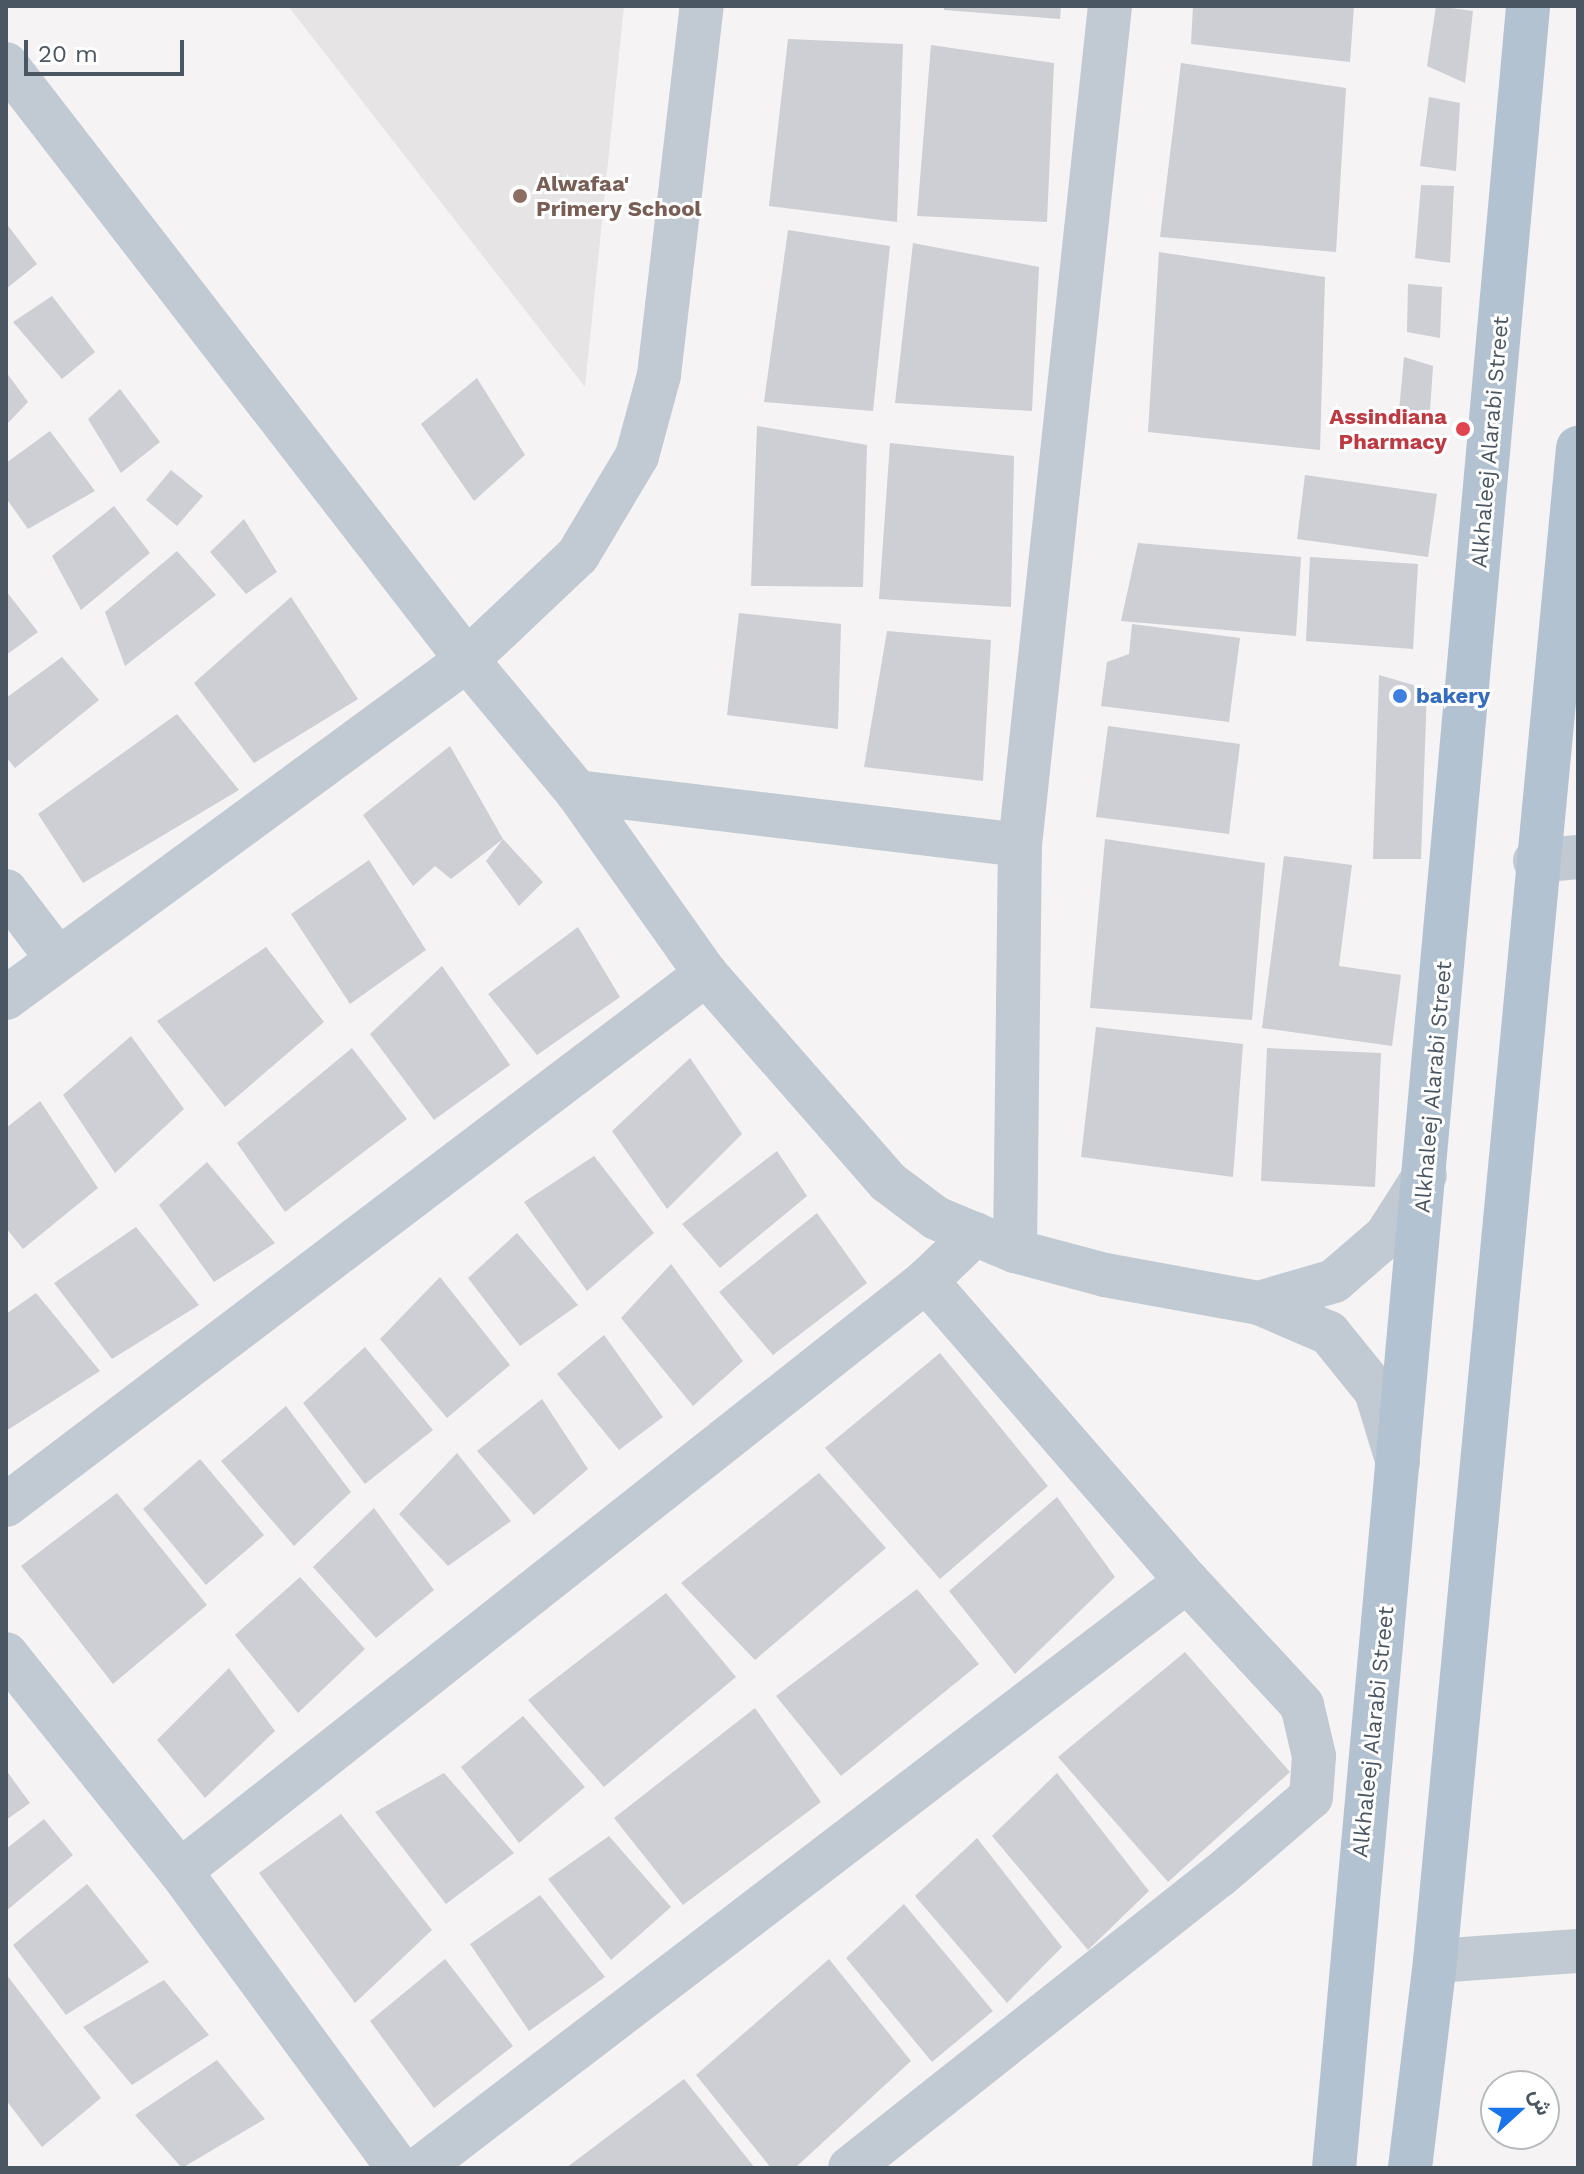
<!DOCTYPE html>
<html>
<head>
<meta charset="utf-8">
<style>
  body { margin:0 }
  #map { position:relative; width:1584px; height:2174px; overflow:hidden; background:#f5f3f3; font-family:"Work Sans",Vazirmatn,sans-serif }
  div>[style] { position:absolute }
  .education>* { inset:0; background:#e6e4e5 }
  .building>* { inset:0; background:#cdcfd5 }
  .minor>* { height:44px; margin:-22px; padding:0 22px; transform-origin:22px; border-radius:22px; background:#c1cad2 }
  .primary>* { height:44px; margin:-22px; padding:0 22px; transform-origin:22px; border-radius:22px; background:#b3c2d1 }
  .dots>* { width:22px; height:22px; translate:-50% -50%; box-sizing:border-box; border:4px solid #fff; border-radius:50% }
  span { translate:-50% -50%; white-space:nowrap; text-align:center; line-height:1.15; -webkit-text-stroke:6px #fff; paint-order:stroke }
  .education-label { font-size:22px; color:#785e54; font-weight:700 }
  .left { translate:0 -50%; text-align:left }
  .health-label { font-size:22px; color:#be3a42; font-weight:700 }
  .right { translate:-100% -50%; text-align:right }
  .street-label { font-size:22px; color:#4a5661 }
  .shop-label { font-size:22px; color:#366cbe; font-weight:700 }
  .frame { position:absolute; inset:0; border:8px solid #4a5661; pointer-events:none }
  .north { position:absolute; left:1480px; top:2070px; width:80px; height:80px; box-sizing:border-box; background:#fff; border:2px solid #b7bbc0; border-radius:50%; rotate:69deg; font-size:22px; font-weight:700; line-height:32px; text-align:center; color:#4a5661 }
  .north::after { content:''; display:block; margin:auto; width:28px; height:36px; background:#1a73e8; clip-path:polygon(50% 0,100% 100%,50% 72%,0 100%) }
  .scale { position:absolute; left:24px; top:40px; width:160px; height:36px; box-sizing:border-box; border:4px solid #4a5661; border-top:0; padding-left:10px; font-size:24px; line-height:28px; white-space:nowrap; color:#4a5661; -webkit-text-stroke:6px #fff; paint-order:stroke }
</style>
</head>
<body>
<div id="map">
  <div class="education">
    <i style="clip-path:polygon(288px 6px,624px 6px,585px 387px)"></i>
  </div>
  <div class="building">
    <i style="clip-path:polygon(944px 6px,1061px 6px,1060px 19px,944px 10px)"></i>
    <i style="clip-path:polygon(1193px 6px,1354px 6px,1350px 62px,1191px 44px)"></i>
    <i style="clip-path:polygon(1436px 6px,1473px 11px,1465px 83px,1427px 66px)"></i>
    <i style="clip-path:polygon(788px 39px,903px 44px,897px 222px,769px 206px)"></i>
    <i style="clip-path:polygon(931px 45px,1054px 63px,1047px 222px,917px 216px)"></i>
    <i style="clip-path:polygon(1181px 63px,1346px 88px,1336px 252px,1160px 237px)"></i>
    <i style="clip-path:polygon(1429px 97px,1460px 103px,1456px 171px,1420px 166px)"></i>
    <i style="clip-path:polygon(1421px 185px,1454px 186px,1450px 263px,1415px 258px)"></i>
    <i style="clip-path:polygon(6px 223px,37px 264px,6px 289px)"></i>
    <i style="clip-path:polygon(788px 230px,890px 246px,873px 411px,764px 402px)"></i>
    <i style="clip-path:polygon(913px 243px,1039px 267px,1032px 411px,895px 403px)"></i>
    <i style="clip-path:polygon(1159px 252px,1325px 277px,1320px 450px,1148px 432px)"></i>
    <i style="clip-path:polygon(1408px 284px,1442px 287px,1440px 338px,1407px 332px)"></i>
    <i style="clip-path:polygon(52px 296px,95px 352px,62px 379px,13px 322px)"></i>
    <i style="clip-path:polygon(1404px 357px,1433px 366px,1429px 426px,1398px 421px)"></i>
    <i style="clip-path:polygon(6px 372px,28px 402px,6px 425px)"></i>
    <i style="clip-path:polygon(477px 378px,525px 455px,474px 501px,421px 424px)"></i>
    <i style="clip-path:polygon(120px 389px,160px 442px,121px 473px,88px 419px)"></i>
    <i style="clip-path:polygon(757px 426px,867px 445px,863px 587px,751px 586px)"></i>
    <i style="clip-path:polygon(50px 431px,95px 491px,28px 529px,6px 498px,6px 463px)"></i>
    <i style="clip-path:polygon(890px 443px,1014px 456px,1011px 607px,879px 599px)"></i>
    <i style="clip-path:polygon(171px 470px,203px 496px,177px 526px,146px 500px)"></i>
    <i style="clip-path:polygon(1305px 475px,1437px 494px,1428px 557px,1297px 539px)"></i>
    <i style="clip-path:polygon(114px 506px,150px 553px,81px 610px,52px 556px)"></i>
    <i style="clip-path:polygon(244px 519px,277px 572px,246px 594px,210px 552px)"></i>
    <i style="clip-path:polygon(1138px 543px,1301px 557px,1296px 636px,1121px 621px)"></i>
    <i style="clip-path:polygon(177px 551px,216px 595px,125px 666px,105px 612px)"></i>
    <i style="clip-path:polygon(1310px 557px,1418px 564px,1413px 649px,1306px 641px)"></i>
    <i style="clip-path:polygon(6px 591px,38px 632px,6px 655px)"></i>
    <i style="clip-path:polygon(291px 597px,358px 699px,254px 763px,194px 683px)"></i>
    <i style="clip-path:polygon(739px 613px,841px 624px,838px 729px,727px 715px)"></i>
    <i style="clip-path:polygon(1132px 624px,1240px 638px,1229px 722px,1101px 706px,1107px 662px,1129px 654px)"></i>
    <i style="clip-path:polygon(887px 631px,991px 640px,983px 781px,864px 767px)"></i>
    <i style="clip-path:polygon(62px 657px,99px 700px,15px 768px,6px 757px,6px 698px)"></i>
    <i style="clip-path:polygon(1379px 675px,1427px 689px,1421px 859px,1373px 859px)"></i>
    <i style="clip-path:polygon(177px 714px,239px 790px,83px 883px,38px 814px)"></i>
    <i style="clip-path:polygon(1108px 726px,1240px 744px,1229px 834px,1096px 817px)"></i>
    <i style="clip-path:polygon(450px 746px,503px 839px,451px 879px,435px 866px,413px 886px,363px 815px)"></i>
    <i style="clip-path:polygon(503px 839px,543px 882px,519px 906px,486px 861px)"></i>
    <i style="clip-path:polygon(1105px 839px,1265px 863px,1252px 1020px,1090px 1008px)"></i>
    <i style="clip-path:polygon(1284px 856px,1352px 865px,1339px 966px,1401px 975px,1392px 1046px,1262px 1028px)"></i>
    <i style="clip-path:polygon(369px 860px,426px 950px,350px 1004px,291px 914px)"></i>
    <i style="clip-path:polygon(578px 927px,620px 997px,537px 1055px,488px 994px)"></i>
    <i style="clip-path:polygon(266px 947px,324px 1022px,225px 1107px,157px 1021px)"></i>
    <i style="clip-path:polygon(442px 966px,510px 1065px,434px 1120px,370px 1034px)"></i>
    <i style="clip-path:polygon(1096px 1027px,1243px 1044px,1233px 1177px,1081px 1157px)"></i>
    <i style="clip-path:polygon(131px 1036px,184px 1109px,115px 1173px,63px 1095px)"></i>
    <i style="clip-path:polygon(352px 1048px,407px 1119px,285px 1212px,237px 1143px)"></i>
    <i style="clip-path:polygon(1267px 1048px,1381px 1053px,1375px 1187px,1261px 1181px)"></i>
    <i style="clip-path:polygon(690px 1058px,742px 1134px,667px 1209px,612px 1131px)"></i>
    <i style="clip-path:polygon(40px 1101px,98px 1188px,23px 1249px,6px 1228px,6px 1128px)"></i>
    <i style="clip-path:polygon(777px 1151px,807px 1196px,720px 1268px,682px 1224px)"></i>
    <i style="clip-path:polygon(594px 1156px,654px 1233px,587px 1291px,524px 1202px)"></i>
    <i style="clip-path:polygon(207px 1162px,275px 1243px,214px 1282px,159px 1205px)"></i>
    <i style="clip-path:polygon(817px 1213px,867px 1283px,773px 1355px,719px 1292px)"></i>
    <i style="clip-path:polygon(136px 1227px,199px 1305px,112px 1359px,54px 1283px)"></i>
    <i style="clip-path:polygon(517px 1233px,578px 1305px,520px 1346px,468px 1278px)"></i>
    <i style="clip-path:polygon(671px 1264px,743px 1361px,693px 1406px,621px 1318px)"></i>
    <i style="clip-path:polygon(440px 1277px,510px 1365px,447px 1418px,380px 1339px)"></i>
    <i style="clip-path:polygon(36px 1293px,100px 1371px,6px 1431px,6px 1314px)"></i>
    <i style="clip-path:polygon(604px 1335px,663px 1417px,619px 1450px,557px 1374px)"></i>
    <i style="clip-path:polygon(365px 1347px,433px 1430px,365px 1484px,303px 1403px)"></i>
    <i style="clip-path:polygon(940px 1353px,1048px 1486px,940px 1579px,825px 1448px)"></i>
    <i style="clip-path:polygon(542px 1399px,588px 1469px,534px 1515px,477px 1451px)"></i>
    <i style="clip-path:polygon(286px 1406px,351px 1492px,294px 1546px,221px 1461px)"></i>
    <i style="clip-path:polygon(457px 1453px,511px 1521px,448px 1566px,399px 1514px)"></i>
    <i style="clip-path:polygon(200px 1459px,264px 1535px,206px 1585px,143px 1509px)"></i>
    <i style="clip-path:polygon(819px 1473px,886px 1548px,755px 1660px,681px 1583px)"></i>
    <i style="clip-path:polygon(117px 1493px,207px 1605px,113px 1684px,21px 1566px)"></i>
    <i style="clip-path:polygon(1057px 1497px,1115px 1577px,1015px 1674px,949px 1591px)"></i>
    <i style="clip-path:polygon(374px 1508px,434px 1590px,376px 1638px,313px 1567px)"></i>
    <i style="clip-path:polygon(300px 1577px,365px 1649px,298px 1713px,235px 1635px)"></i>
    <i style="clip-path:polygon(917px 1589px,979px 1664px,841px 1776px,776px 1696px)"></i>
    <i style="clip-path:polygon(666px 1593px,736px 1677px,604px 1787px,528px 1700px)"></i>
    <i style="clip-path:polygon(1185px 1652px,1290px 1772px,1168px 1882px,1058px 1757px)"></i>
    <i style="clip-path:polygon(229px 1668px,275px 1731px,205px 1798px,157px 1740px)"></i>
    <i style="clip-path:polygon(755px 1708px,821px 1802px,683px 1905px,614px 1818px)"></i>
    <i style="clip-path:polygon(523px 1716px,585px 1787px,519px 1843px,461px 1767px)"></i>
    <i style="clip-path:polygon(6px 1770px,30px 1803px,6px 1820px)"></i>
    <i style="clip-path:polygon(444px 1773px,514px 1853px,446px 1904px,375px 1812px)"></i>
    <i style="clip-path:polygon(1057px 1773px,1149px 1891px,1088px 1950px,992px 1836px)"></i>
    <i style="clip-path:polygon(341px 1814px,432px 1930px,355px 2003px,259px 1873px)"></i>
    <i style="clip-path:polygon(44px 1819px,73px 1855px,6px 1911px,6px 1849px)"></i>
    <i style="clip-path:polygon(609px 1836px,671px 1907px,611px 1960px,548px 1879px)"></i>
    <i style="clip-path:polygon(977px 1838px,1062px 1947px,1007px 2003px,915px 1896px)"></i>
    <i style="clip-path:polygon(87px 1884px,149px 1962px,66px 2015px,13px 1945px)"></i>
    <i style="clip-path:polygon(540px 1895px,605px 1977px,529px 2031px,470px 1944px)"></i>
    <i style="clip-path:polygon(904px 1904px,993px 2011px,932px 2062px,846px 1958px)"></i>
    <i style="clip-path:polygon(445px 1959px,513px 2046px,434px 2108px,370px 2021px)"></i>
    <i style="clip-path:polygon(829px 1959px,911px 2061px,795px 2168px,771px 2168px,696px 2075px)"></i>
    <i style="clip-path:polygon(6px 1974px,101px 2098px,42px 2147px,6px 2100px)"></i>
    <i style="clip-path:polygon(164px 1980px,209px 2035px,132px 2085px,83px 2027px)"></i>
    <i style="clip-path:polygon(217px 2060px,265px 2119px,182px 2168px,135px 2115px)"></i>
    <i style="clip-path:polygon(684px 2079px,755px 2168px,566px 2168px)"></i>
  </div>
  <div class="minor">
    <i style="left:6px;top:64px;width:753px;rotate:52.28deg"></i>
    <i style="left:467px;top:660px;width:172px;rotate:50.2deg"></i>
    <i style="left:577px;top:792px;width:223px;rotate:54.7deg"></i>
    <i style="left:706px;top:974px;width:276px;rotate:48.8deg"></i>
    <i style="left:888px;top:1182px;width:60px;rotate:36.9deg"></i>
    <i style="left:936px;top:1218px;width:86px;rotate:22.7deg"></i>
    <i style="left:1015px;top:1251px;width:93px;rotate:14.9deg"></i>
    <i style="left:1105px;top:1275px;width:157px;rotate:10.3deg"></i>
    <i style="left:1259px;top:1303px;width:76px;rotate:23.2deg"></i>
    <i style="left:1329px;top:1333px;width:75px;rotate:51deg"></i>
    <i style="left:1376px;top:1391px;width:75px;rotate:73deg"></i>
    <i style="left:577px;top:792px;width:446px;rotate:6.8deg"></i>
    <i style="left:1535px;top:861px;width:43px;rotate:-5.3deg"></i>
    <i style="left:6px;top:891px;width:84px;rotate:52.7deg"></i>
    <i style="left:6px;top:998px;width:572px;rotate:-36.25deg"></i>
    <i style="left:467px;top:660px;width:153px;rotate:-43.4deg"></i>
    <i style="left:578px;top:555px;width:115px;rotate:-59.2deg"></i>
    <i style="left:637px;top:456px;width:84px;rotate:-74.8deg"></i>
    <i style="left:659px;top:375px;width:371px;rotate:-83.4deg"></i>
    <i style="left:1015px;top:1251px;width:406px;rotate:-89.3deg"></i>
    <i style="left:1020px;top:845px;width:844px;rotate:-83.88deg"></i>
    <i style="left:1259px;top:1303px;width:78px;rotate:-16.3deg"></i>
    <i style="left:1334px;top:1281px;width:69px;rotate:-40.9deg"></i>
    <i style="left:1386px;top:1236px;width:72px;rotate:-57.4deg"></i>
    <i style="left:6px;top:1505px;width:879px;rotate:-37.18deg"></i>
    <i style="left:6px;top:1654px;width:278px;rotate:51.3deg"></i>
    <i style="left:180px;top:1871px;width:368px;rotate:53.7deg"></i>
    <i style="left:180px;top:1871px;width:951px;rotate:-38.34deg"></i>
    <i style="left:926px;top:1281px;width:68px;rotate:-43.8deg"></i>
    <i style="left:1435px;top:1961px;width:143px;rotate:-4deg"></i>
    <i style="left:420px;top:2168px;width:966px;rotate:-37.43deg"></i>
    <i style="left:1187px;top:1581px;width:398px;rotate:-131deg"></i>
    <i style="left:850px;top:2168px;width:471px;rotate:-38.4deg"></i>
    <i style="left:1219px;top:1876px;width:121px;rotate:-40.7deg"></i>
    <i style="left:1311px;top:1797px;width:41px;rotate:-85.8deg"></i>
    <i style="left:1314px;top:1756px;width:52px;rotate:-103.2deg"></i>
    <i style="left:1302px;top:1705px;width:169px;rotate:-132.8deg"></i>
  </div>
  <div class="primary">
    <i style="left:1334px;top:2168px;width:2171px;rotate:-84.87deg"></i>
    <i style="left:1410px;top:2168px;width:209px;rotate:-83.1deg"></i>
    <i style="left:1435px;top:1961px;width:1520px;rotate:-84.6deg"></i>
  </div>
  <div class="dots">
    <i style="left:520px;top:196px;background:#8d6e63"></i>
    <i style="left:1463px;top:429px;background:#e0444e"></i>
    <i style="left:1400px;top:696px;background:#3f7fe0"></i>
  </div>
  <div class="education-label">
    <span class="left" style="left:536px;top:196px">Alwafaa'<br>Primery School</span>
  </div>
  <div class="health-label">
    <span class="right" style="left:1447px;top:429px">Assindiana<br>Pharmacy</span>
  </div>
  <div class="street-label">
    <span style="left:1490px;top:442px;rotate:-85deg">Alkhaleej Alarabi Street</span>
    <span style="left:1433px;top:1087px;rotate:-85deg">Alkhaleej Alarabi Street</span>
    <span style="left:1373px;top:1732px;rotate:-84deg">Alkhaleej Alarabi Street</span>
  </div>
  <div class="shop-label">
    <span class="left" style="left:1416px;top:696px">bakery</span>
  </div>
  <div class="frame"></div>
  <div class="north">ش</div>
  <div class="scale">20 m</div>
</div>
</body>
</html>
